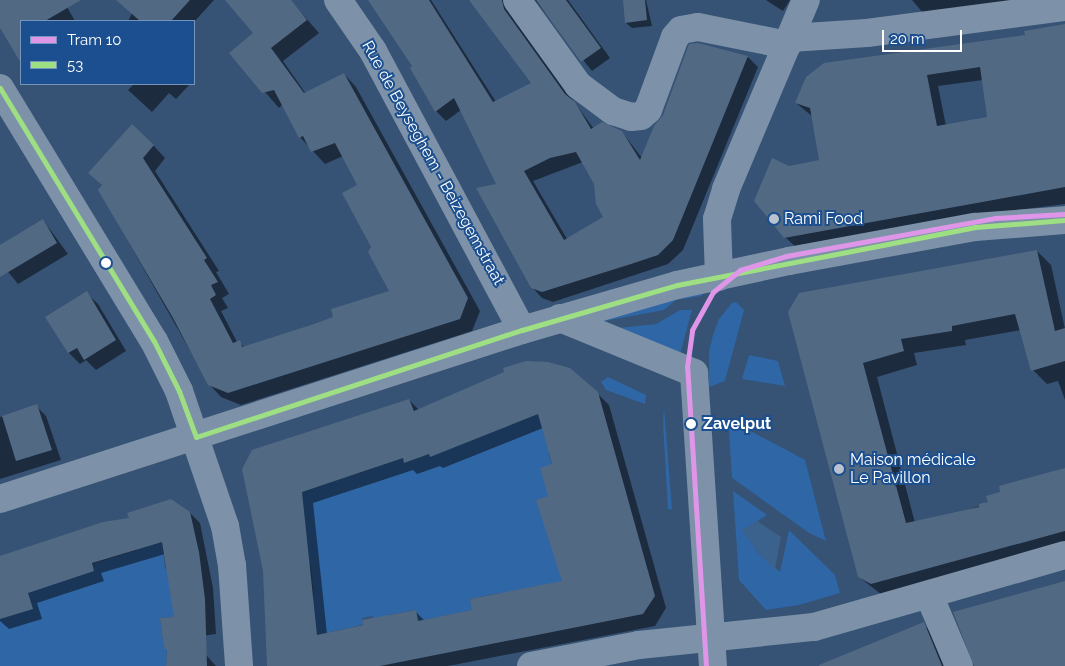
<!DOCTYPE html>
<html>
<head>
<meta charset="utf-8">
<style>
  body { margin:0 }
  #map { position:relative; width:1065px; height:666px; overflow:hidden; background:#365274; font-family:Raleway,sans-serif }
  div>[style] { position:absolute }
  .green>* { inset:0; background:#2f66a5 }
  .water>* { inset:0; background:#3b618d }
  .shadow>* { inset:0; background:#0007 }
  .building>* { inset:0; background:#526984 }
  .minor>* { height:28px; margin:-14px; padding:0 14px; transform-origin:14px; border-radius:14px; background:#7d92a8 }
  .bus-1>* { height:5px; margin:-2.5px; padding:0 2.5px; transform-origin:2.5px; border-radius:2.5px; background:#9ddf82 }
  .tram-1>* { height:5px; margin:-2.5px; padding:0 2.5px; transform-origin:2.5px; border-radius:2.5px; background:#df96e8 }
  .dots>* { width:14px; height:14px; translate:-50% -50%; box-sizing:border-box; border:2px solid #1b4f8f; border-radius:50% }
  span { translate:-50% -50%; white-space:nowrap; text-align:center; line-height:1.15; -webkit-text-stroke:4px #1b4f8f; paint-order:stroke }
  .street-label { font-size:16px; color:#fff }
  .poi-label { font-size:16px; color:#fff }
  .left { translate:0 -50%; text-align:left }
  .stop-label { font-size:16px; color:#fff; font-weight:700 }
  .legend { position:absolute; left:20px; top:20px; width:175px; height:65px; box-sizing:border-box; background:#1b4f8f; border:1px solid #7695bc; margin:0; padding:6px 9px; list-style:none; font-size:15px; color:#fff }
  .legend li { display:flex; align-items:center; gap:10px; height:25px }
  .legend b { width:25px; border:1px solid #7695bc }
  .scale { position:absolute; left:882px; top:30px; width:80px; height:22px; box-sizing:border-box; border:2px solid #fff; border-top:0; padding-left:6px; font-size:15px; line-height:18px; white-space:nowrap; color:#fff; -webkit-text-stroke:4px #1b4f8f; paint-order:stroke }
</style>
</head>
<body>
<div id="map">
  <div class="green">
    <i style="clip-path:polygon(705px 291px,701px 296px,676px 300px,664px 310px,605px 321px,601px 318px)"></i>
    <i style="clip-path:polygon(736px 302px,744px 310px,725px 381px,709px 387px,709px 351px,713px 335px,719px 319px,732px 303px)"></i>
    <i style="clip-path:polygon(680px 310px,692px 310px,679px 358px,618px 328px,656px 324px)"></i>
    <i style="clip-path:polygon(749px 355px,778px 361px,785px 386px,742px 379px)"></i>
    <i style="clip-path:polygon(608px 377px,646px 395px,645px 404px,606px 390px,601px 382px)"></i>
    <i style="clip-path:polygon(542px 393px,559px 448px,548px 452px,554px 472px,553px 495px,536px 500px,588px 577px,527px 588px,529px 605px,502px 610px,498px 593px,470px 599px,473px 610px,418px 621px,415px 610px,388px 615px,374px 624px,373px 616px,362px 618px,363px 626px,333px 631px,301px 644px,298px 598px,314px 597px,311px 565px,301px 566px,291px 506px,306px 472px,323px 485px,368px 470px,401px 454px,405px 463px,428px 454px,422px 436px,511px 410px,516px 423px,527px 419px,521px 405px)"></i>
    <i style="clip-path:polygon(664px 407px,672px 509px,668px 510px,663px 423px)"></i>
    <i style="clip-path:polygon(728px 419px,805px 460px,826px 541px,809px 533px,732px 478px)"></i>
    <i style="clip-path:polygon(733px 491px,767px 515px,743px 530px,759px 554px,780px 572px,789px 530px,835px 575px,840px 593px,799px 605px,766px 610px,739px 580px)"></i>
    <i style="clip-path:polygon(162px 542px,165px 569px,169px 569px,174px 617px,160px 618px,164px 649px,167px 649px,166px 666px,0 666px,0 619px,28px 592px,94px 571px,92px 564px,138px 550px,138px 546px)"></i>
  </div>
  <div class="water">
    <i style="clip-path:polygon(757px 521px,781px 537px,775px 569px,759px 554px,742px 530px)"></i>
  </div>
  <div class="shadow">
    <i style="clip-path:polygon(0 0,63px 0,75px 21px,21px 21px,21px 53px,0 25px)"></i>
    <i style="clip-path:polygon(139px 0,138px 0,214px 0,194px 22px,128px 21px)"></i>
    <i style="clip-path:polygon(227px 0,290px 0,319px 33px,283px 61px,306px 94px,344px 74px,356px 87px,480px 311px,472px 331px,241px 405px,221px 397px,209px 384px,99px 190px,103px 186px,90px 173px,153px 145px,165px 158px,155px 171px,219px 271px,216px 272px,229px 294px,222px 298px,228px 308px,221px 311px,237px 342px,246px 348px,335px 317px,391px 291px,373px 247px,359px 186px,343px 156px,325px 164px,300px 137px,283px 104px,279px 108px,231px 53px,255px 33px)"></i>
    <i style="clip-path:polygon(evenodd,370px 0,431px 0,496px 102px,533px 83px,471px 0,517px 0,513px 3px,514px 20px,594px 129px,622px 132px,642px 158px,698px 44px,748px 57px,758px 67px,683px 250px,668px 264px,553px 302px,542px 298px,532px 287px,498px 185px,461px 110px,446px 121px,436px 111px,414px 66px,370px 0,583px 162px,596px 184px,605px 217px,567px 239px,533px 181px,583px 162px)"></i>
    <i style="clip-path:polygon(535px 0,568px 0,610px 58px,592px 71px)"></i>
    <i style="clip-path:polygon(625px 0,646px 0,652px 26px,632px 28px,626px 23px)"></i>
    <i style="clip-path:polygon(766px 0,790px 0,783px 11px)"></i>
    <i style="clip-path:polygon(912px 0,1014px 0,923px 13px)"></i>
    <i style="clip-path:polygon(evenodd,1065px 26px,1065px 204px,977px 215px,798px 249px,785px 237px,789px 167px,821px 161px,812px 116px,796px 103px,1065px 26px,983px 80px,989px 118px,946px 126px,938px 86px,983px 80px)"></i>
    <i style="clip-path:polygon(134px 84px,190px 84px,176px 99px,169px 93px,152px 112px,128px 90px)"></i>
    <i style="clip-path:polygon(43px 220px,68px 254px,18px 284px,0 262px,0 246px)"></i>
    <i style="clip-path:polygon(1037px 251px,1051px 265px,1065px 329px,1065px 400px,1058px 381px,1047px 384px,1033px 370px,1021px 330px,965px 340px,966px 345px,914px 353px,917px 365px,877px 377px,915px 523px,939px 519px,989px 503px,1065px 470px,1065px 548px,886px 598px,859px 577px,789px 312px)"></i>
    <i style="clip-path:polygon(86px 293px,98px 304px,126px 351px,96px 370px,86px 360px,80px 364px,69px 353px)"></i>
    <i style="clip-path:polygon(evenodd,597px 393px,609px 405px,666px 608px,655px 626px,448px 666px,268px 666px,264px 571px,243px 469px,409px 400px,419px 410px,597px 393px,543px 428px,553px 465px,549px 497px,564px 582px,474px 611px,425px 621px,415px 611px,327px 634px,313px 503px,413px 470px,417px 474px,440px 466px,443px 468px,543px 428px)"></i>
    <i style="clip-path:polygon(36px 406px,46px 416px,61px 460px,0 479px,0 417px)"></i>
    <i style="clip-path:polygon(190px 513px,200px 523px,213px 588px,216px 634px,186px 638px,165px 554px,101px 573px,104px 581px,37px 603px,42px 619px,9px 629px,0 621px,0 557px,131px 519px)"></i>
    <i style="clip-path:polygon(923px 624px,938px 639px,950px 666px,825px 666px)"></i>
    <i style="clip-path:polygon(207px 656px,216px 666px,167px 666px)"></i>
  </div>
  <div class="building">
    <i style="clip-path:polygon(0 0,81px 0,45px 21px,21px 21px,21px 63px,0 28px)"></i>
    <i style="clip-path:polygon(116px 0,190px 0,171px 21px,140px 21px)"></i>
    <i style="clip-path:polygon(225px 0,291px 0,307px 20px,271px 48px,304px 93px,344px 73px,468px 298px,460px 319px,228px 393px,208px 385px,173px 318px,98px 190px,102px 185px,88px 173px,132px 124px,154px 145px,143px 158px,207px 258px,204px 260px,218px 282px,211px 285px,216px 295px,210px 299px,233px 343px,240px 340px,242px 347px,311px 325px,333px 317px,331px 309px,389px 291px,368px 252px,371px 247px,342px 193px,357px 185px,335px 143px,311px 152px,303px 136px,299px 138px,274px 90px,262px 93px,229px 53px,253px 33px)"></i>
    <i style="clip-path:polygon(evenodd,368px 0,429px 0,493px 102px,531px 83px,469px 0,502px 0,504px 9px,565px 94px,575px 102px,591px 129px,602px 122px,622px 131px,640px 160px,654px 126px,663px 115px,689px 44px,698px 43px,748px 56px,673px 240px,658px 255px,631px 264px,542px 292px,531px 288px,476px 188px,496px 184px,454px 98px,435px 112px,410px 68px,412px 66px,368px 0,576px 152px,594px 184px,596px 204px,603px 217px,564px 240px,524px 171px,550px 158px,576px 152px)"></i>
    <i style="clip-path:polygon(536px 0,566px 0,601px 48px,581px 62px)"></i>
    <i style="clip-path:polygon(623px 0,645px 0,647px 20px,625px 23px)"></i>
    <i style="clip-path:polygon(evenodd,1065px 24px,1065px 187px,784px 238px,754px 201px,772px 158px,789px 166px,819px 160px,810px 108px,795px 103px,806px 77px,824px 63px,1025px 35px,1024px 31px,1065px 24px,980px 67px,987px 117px,937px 126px,927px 75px,980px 67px)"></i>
    <i style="clip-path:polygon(43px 219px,57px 243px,0 277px,0 245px)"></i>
    <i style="clip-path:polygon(1037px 250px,1055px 331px,1065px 328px,1065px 361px,1031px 371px,1015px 314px,952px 326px,952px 331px,901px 339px,904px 351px,863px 363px,906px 523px,979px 507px,979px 504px,988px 502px,986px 496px,1000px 492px,999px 486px,1065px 468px,1065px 531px,871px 584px,858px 577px,788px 312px,799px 293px)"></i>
    <i style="clip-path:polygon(87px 291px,116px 340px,84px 360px,77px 348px,68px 353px,45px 317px)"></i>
    <i style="clip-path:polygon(evenodd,526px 361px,548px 362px,570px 368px,598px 392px,655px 596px,643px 614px,380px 666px,267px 666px,263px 571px,242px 469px,252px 450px,409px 399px,414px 411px,504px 372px,503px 368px,526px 361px,538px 414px,552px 464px,540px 468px,548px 496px,536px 500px,562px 581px,470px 599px,472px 610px,418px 621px,416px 610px,362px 620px,363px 625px,317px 635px,302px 492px,403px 458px,404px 463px,429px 454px,430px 457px,538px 414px)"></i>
    <i style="clip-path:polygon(37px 404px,52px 450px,16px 461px,2px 416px)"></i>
    <i style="clip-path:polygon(171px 499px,190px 512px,199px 552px,205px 599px,207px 666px,166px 666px,167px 649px,164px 649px,160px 618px,174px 617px,162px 542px,92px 563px,94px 571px,28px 593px,33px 609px,0 619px,0 556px,103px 522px,129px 518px,127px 513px)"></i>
    <i style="clip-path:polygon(1065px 581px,1065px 666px,974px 666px,953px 612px)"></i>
    <i style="clip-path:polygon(924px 622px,942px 666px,819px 666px,819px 665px)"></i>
  </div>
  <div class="minor">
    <i style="left:338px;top:0;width:62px;rotate:55.5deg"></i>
    <i style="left:373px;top:51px;width:316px;rotate:61.9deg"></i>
    <i style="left:517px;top:0;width:105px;rotate:54.3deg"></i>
    <i style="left:578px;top:85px;width:44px;rotate:36.6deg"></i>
    <i style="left:613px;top:111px;width:19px;rotate:18deg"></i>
    <i style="left:631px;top:117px;width:10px;rotate:-6deg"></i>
    <i style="left:641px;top:116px;width:9px;rotate:-41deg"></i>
    <i style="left:648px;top:110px;width:78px;rotate:-69.7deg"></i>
    <i style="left:675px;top:37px;width:9px;rotate:-49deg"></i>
    <i style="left:681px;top:30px;width:17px;rotate:-10deg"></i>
    <i style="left:698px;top:27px;width:91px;rotate:11.4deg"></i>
    <i style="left:790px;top:38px;width:77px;rotate:-3.7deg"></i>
    <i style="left:867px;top:33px;width:200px;rotate:-7.5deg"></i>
    <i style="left:0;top:88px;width:296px;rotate:58.7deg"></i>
    <i style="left:154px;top:341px;width:56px;rotate:63.4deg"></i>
    <i style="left:179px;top:391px;width:143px;rotate:71.2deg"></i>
    <i style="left:225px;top:526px;width:40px;rotate:80deg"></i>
    <i style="left:232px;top:565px;width:101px;rotate:86deg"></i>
    <i style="left:719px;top:277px;width:58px;rotate:-92deg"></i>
    <i style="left:717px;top:219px;width:31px;rotate:-73deg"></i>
    <i style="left:726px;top:189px;width:205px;rotate:-67.1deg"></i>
    <i style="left:560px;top:318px;width:145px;rotate:22.3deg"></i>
    <i style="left:694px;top:373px;width:294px;rotate:86.3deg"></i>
    <i style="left:0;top:499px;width:549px;rotate:-17.94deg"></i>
    <i style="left:522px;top:330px;width:161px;rotate:-16.2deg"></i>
    <i style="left:677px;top:285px;width:115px;rotate:-12.1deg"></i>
    <i style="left:789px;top:261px;width:189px;rotate:-10.4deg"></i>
    <i style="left:975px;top:227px;width:90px;rotate:-4.4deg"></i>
    <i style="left:929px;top:595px;width:77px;rotate:67.1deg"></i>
    <i style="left:531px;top:666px;width:110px;rotate:-11deg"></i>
    <i style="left:639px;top:645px;width:176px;rotate:-5.9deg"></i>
    <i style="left:814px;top:627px;width:261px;rotate:-16deg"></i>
  </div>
  <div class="bus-1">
    <i style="left:0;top:88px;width:296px;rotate:58.7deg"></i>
    <i style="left:154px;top:341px;width:56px;rotate:63.4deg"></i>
    <i style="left:179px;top:391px;width:49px;rotate:69.7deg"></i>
    <i style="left:196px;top:437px;width:343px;rotate:-18.2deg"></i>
    <i style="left:522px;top:330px;width:161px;rotate:-16.2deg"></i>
    <i style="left:677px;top:285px;width:304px;rotate:-11deg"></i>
    <i style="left:975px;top:227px;width:90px;rotate:-4.4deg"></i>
  </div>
  <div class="tram-1">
    <i style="left:706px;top:666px;width:300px;rotate:-93.6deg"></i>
    <i style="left:687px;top:367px;width:37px;rotate:-82deg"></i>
    <i style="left:692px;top:330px;width:43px;rotate:-61.1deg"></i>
    <i style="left:713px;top:292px;width:35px;rotate:-39deg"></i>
    <i style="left:740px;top:270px;width:48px;rotate:-16.9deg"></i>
    <i style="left:786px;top:256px;width:212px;rotate:-10.3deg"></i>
    <i style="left:995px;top:218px;width:70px;rotate:-3.3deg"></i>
  </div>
  <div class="dots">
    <i style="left:774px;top:219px;background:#b9c2ce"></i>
    <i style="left:106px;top:263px;background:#fff"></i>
    <i style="left:691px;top:424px;background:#fff"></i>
    <i style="left:839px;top:469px;background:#b9c2ce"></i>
  </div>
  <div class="street-label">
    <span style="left:433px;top:163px;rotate:61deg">Rue de Beyseghem - Beizegemstraat</span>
  </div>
  <div class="poi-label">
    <span class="left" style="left:784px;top:219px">Rami Food</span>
    <span class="left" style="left:850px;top:469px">Maison médicale<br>Le Pavillon</span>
  </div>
  <div class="stop-label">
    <span class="left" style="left:703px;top:424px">Zavelput</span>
  </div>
  <ul class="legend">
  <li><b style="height:6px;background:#df96e8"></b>Tram 10</li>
  <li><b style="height:6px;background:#9ddf82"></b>53</li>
  </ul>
  <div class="scale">20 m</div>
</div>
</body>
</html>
